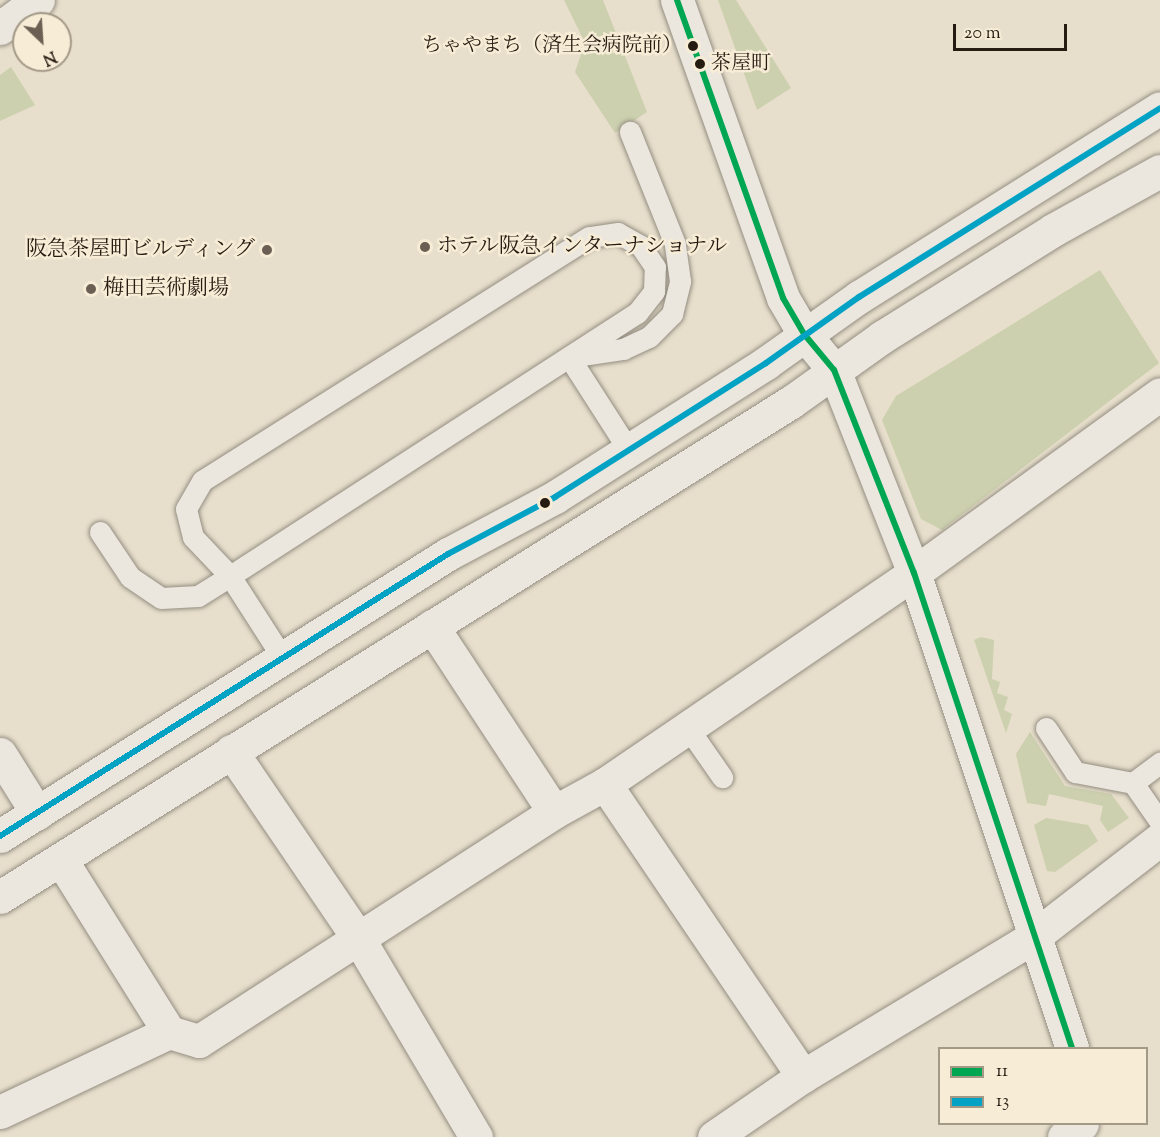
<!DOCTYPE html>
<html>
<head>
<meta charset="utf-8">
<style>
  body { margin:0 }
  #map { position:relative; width:1160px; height:1137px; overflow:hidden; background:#e7decb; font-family:"Sorts Mill Goudy","Noto Serif JP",serif }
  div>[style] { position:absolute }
  .green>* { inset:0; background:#ccd0ae }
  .roads { filter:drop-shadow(0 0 2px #948e82) drop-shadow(0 0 2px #948e82) }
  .service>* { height:21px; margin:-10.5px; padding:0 10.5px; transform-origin:10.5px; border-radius:10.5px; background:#ebe7de }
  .minor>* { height:33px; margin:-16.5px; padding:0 16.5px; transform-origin:16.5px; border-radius:16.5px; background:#ebe7de }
  .tertiary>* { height:33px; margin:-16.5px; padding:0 16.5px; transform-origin:16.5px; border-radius:16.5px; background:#ebe7de }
  .bus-1>* { height:6px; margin:-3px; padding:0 3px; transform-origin:3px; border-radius:3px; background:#00a651 }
  .bus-2>* { height:6px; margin:-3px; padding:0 3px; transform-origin:3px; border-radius:3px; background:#02a2c5 }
  .dots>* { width:16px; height:16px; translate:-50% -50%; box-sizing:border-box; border:3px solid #f7edd6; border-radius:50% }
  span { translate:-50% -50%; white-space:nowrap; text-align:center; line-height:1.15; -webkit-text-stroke:5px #f7edd6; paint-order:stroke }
  .bus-label { font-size:20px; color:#261b11 }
  .right { translate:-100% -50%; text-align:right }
  .left { translate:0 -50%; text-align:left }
  .poi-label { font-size:21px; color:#261b11 }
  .legend { position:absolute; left:938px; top:1047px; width:210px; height:78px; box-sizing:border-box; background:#f7edd6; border:2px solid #a39987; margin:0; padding:8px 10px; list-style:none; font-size:18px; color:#261b11 }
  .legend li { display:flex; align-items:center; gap:12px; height:30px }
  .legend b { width:30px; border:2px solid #a39987 }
  .north { position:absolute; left:12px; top:12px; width:60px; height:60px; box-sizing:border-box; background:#f7edd6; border:2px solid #a39987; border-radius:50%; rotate:155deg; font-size:16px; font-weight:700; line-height:24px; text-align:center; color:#261b11 }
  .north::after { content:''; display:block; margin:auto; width:21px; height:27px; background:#6a5f52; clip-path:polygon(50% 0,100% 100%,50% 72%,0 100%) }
  .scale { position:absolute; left:953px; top:24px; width:114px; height:27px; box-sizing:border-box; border:3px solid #261b11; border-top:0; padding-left:8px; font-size:18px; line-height:21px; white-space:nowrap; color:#261b11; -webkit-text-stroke:4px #f7edd6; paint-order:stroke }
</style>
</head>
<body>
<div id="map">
  <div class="green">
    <i style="clip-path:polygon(564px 0,603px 0,647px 112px,615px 133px,575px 72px,585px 43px)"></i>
    <i style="clip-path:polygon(718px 0,736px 0,791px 88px,757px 110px)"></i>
    <i style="clip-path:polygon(11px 67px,35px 105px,0 121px,0 75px)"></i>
    <i style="clip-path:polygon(1100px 270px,1159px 363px,942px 530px,921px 519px,882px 420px,896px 396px)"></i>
    <i style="clip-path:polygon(981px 637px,994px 640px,992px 679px,1000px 682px,997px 693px,1008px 697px,1004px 710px,1012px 714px,1006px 733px,974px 640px)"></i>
    <i style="clip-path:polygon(1030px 732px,1065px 786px,1111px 794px,1129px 818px,1108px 832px,1100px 820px,1103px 806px,1049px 794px,1046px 806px,1027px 803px,1016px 754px)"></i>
    <i style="clip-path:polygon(1046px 818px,1088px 825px,1098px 841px,1055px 872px,1047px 871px,1034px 825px)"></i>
  </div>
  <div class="roads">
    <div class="service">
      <i style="left:575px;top:356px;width:49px;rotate:-8.3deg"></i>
      <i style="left:623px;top:349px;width:29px;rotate:-25deg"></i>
      <i style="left:649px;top:337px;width:33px;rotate:-45deg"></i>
      <i style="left:672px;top:314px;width:34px;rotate:-76deg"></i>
      <i style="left:680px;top:281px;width:37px;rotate:-98deg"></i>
      <i style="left:675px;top:244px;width:121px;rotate:-111.9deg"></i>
      <i style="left:569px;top:357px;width:109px;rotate:57.3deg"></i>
      <i style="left:100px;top:532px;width:54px;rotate:56.3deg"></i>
      <i style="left:130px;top:577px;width:37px;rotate:34deg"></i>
      <i style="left:161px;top:598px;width:37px;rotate:-3deg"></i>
      <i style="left:198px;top:596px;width:38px;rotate:-32deg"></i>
      <i style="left:230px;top:576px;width:485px;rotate:-32.9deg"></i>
      <i style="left:637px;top:313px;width:28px;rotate:-52deg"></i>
      <i style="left:654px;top:291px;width:24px;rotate:-88deg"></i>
      <i style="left:655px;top:267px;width:25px;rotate:-124deg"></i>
      <i style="left:641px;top:246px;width:26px;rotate:-151deg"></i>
      <i style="left:618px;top:233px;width:29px;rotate:172deg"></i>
      <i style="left:589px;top:237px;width:457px;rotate:147.8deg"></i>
      <i style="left:202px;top:481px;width:32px;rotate:120deg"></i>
      <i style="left:186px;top:509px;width:29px;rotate:76deg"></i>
      <i style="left:193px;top:537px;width:54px;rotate:46.5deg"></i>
      <i style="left:230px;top:576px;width:96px;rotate:57.3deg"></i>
      <i style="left:688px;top:728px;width:60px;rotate:55.2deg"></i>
      <i style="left:1046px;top:728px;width:53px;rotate:56.6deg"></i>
      <i style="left:1075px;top:772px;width:59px;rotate:10.7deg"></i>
      <i style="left:1133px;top:783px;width:47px;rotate:55.3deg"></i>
      <i style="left:1133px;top:783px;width:34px;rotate:-37deg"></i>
    </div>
    <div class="minor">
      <i style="left:677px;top:0;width:316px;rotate:70.4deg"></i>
      <i style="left:783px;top:298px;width:42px;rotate:59.7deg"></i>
      <i style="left:804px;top:334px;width:47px;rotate:50.2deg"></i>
      <i style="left:834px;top:370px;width:218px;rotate:68.5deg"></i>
      <i style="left:914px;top:573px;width:501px;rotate:71.6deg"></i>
      <i style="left:0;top:28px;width:47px;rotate:-36.4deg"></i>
      <i style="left:432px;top:626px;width:222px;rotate:56.7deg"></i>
      <i style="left:231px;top:751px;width:230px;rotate:55.8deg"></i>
      <i style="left:360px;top:941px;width:228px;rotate:59.4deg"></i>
      <i style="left:0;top:754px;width:70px;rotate:57.9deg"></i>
      <i style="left:605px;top:784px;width:353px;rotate:55.9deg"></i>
      <i style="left:169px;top:1032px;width:31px;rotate:17deg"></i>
      <i style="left:199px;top:1041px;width:422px;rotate:-32.8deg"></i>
      <i style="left:554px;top:812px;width:58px;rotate:-28.8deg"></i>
      <i style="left:605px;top:784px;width:374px;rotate:-34.3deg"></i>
      <i style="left:914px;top:573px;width:304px;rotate:-36deg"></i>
      <i style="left:0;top:1112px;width:187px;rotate:-25.3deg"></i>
      <i style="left:169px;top:1032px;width:203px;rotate:-122.1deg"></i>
      <i style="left:1064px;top:1137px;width:22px;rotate:-36deg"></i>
    </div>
    <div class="tertiary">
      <i style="left:0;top:836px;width:529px;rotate:-32.19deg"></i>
      <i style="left:448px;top:554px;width:121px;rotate:-28deg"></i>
      <i style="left:555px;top:497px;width:250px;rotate:-32.4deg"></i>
      <i style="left:766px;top:363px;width:114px;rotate:-35.4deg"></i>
      <i style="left:859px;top:297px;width:355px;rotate:-32.1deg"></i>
      <i style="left:0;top:897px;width:933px;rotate:-32.04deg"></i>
      <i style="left:791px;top:402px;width:112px;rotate:-35.5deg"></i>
      <i style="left:882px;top:337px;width:202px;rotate:-32deg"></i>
      <i style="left:1053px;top:230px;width:122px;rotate:-28.9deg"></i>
      <i style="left:714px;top:1137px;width:108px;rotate:-34.4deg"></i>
      <i style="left:803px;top:1076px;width:267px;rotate:-31.1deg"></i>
      <i style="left:1032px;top:938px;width:162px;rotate:-37.7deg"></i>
    </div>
  </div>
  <div class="bus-1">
    <i style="left:677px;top:0;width:316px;rotate:70.4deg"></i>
    <i style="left:783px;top:298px;width:42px;rotate:59.7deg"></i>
    <i style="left:804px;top:334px;width:47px;rotate:50.2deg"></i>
    <i style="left:834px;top:370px;width:218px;rotate:68.5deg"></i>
    <i style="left:914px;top:573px;width:501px;rotate:71.6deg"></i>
  </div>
  <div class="bus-2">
    <i style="left:0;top:836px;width:529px;rotate:-32.19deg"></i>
    <i style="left:448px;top:554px;width:121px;rotate:-28deg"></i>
    <i style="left:555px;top:497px;width:250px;rotate:-32.4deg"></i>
    <i style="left:766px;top:363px;width:114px;rotate:-35.4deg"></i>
    <i style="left:859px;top:297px;width:355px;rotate:-32.1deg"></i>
  </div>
  <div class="dots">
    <i style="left:693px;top:46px;background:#261b11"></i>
    <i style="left:700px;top:64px;background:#261b11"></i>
    <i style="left:425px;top:247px;background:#6a5f52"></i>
    <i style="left:267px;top:250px;background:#6a5f52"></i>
    <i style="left:91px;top:289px;background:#6a5f52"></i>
    <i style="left:545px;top:503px;background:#261b11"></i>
  </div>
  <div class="bus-label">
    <span class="right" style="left:682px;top:46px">ちゃやまち（済生会病院前）</span>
    <span class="left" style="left:711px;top:64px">茶屋町</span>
  </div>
  <div class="poi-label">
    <span class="left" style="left:437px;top:247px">ホテル阪急インターナショナル</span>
    <span class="right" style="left:255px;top:250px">阪急茶屋町ビルディング</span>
    <span class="left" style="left:103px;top:289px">梅田芸術劇場</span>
  </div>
  <ul class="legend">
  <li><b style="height:8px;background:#00a651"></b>11</li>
  <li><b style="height:8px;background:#02a2c5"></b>13</li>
  </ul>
  <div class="north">N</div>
  <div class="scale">20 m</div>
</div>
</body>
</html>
